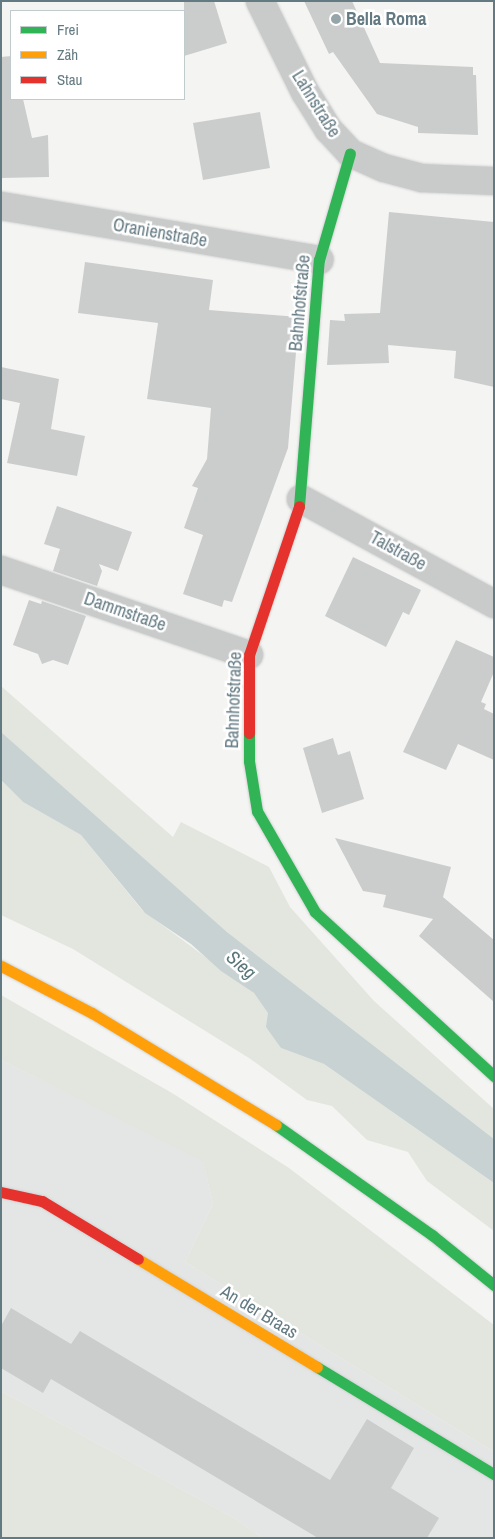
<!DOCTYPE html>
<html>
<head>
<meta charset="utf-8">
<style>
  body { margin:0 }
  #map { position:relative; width:495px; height:1539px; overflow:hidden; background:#f4f4f2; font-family:"Archivo Narrow",sans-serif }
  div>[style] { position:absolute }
  .built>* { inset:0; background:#e4e5e5 }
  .green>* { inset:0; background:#e3e6df }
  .water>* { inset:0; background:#c8d2d3 }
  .building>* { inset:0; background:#cbcdcd }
  .roads { filter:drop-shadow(0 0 1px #d0d2d2) drop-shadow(0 0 1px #d0d2d2) }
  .street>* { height:28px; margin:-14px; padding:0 14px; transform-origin:14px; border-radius:14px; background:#c9caca }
  .fast>* { height:11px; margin:-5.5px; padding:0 5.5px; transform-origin:5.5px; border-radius:5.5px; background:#30b455 }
  .slow>* { height:11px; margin:-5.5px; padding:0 5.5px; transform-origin:5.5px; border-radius:5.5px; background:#ff9f0a }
  .jam>* { height:11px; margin:-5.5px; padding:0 5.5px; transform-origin:5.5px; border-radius:5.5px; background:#e5322d }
  .dots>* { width:14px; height:14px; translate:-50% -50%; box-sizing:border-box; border:2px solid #fff; border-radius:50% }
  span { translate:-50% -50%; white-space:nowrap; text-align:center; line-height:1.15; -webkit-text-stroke:5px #fff; paint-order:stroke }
  .poi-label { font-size:18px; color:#647a83; font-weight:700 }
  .left { translate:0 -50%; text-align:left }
  .street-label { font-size:18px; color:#647a83 }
  .water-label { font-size:19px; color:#5a7679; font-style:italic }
  .frame { position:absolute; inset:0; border:2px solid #647a83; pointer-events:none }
  .legend { position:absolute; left:10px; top:10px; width:175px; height:90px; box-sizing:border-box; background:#fff; border:1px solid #c1cacd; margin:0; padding:6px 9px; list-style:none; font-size:15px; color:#647a83 }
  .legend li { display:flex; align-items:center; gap:10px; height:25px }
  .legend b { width:25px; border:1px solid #c1cacd }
</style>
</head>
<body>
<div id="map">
  <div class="built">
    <i style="clip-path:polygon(1px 1060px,203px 1160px,213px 1204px,185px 1262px,494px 1452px,494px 1538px,263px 1538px,232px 1517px,1px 1391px)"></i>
  </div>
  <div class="green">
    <i style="clip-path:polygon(1px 686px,173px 837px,181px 822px,269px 867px,290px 907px,374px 1001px,494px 1109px,494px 1139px,227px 932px,66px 791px,1px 732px)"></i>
    <i style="clip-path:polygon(1px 780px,23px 802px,81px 835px,142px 910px,254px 993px,269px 1013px,281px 1048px,324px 1064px,494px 1183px,494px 1231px,427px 1181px,408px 1152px,367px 1140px,332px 1106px,307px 1100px,249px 1058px,73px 949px,1px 915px)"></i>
    <i style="clip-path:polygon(1px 995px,172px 1093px,289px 1168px,494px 1325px,494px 1452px,185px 1262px,213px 1204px,203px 1161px,1px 1060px)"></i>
    <i style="clip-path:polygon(1px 1391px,232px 1517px,263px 1538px,1px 1538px)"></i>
  </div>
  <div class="water">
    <i style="clip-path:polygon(1px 732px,227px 932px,494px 1139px,494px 1183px,324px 1064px,281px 1048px,266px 1027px,268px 1013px,254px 993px,221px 971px,191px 944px,145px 913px,81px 835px,23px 802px,1px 780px)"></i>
  </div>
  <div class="building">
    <i style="clip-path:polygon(184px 1px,214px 1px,227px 43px,184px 56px)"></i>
    <i style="clip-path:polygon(304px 1px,352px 1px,380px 63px,473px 67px,473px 75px,476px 75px,478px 135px,418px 133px,418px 127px,377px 114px,333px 52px,329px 54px)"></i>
    <i style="clip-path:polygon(11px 56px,11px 99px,23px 99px,32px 138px,48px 135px,49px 177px,1px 178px,1px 57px)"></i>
    <i style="clip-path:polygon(260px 112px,270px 168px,203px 180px,193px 123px)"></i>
    <i style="clip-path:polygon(389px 212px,494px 222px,494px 387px,454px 378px,456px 351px,388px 345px,389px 363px,327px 365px,330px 320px,345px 321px,344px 314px,380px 313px)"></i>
    <i style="clip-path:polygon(85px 262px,213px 280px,209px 310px,299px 317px,288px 448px,232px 602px,224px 600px,222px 607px,183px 594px,203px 535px,184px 528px,198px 488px,192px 486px,207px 459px,211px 408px,147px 399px,158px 323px,78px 313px)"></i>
    <i style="clip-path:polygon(1px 367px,59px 379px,51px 429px,85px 436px,77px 476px,7px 463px,20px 403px,1px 399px)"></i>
    <i style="clip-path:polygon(57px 506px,132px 532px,118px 571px,99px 564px,102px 571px,97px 586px,53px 571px,60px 549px,44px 544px)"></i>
    <i style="clip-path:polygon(353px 557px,421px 590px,409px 615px,403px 612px,386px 647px,325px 616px)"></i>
    <i style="clip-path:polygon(29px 600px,41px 604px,42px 601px,86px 616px,68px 665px,53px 660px,42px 664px,38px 654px,13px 645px)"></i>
    <i style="clip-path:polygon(456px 640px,494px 657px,494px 672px,481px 702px,486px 704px,484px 709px,494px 714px,494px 760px,458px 744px,446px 770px,403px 752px)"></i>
    <i style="clip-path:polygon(333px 738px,338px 755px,350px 751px,364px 799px,322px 813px,303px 748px)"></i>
    <i style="clip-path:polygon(335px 838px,451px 867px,443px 897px,494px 940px,494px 1002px,419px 936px,433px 919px,383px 907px,386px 895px,363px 891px)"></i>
    <i style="clip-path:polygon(11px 1308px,71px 1344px,80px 1331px,330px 1480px,367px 1419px,414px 1448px,391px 1488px,439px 1518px,427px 1538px,318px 1538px,51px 1379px,43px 1393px,1px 1368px,1px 1326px)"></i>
  </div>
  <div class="roads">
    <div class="street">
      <i style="left:260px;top:1px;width:102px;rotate:63.7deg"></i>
      <i style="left:305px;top:92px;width:44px;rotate:58.1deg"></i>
      <i style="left:328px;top:129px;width:33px;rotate:47deg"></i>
      <i style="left:350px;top:153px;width:37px;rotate:24deg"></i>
      <i style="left:384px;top:168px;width:39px;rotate:15deg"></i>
      <i style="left:422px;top:178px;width:72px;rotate:2.4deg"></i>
      <i style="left:1px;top:206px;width:323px;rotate:9.6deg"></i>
      <i style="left:301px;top:499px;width:220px;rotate:28.5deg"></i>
      <i style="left:1px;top:570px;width:262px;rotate:18.9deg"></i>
    </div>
    <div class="fast">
      <i style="left:299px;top:506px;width:247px;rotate:-85.4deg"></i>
      <i style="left:319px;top:260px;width:111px;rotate:-73.8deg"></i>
      <i style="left:249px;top:733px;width:28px;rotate:90deg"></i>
      <i style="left:249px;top:761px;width:51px;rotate:80.9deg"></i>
      <i style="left:257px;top:811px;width:116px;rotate:60.1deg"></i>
      <i style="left:315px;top:912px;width:243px;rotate:42.5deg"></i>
      <i style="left:276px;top:1125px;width:191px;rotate:35.2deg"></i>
      <i style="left:432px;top:1235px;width:80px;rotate:38.9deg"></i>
      <i style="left:317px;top:1367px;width:207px;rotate:31.2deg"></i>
    </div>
    <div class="slow">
      <i style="left:1px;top:966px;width:102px;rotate:27.3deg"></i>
      <i style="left:92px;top:1013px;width:215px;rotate:31.3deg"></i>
      <i style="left:138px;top:1259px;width:209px;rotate:31.1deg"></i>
    </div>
    <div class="jam">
      <i style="left:249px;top:733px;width:78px;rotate:-90deg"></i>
      <i style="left:249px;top:655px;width:157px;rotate:-71.4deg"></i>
      <i style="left:1px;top:1192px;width:42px;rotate:12.4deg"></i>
      <i style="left:42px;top:1201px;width:112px;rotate:31.1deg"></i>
    </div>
  </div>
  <div class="dots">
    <i style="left:336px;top:19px;background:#96a5aa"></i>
  </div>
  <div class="poi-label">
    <span class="left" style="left:346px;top:19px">Bella Roma</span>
  </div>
  <div class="street-label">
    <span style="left:316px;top:104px;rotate:58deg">Lahnstraße</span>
    <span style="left:160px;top:233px;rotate:10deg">Oranienstraße</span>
    <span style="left:300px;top:303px;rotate:-85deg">Bahnhofstraße</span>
    <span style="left:398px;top:551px;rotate:29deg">Talstraße</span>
    <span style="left:125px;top:612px;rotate:19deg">Dammstraße</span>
    <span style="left:234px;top:700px;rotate:-88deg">Bahnhofstraße</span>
    <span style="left:259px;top:1312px;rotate:31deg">An der Braas</span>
  </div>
  <div class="water-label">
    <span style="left:241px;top:965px;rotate:41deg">Sieg</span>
  </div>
  <div class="frame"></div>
  <ul class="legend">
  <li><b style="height:6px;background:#30b455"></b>Frei</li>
  <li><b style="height:6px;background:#ff9f0a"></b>Zäh</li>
  <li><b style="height:6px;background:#e5322d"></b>Stau</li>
  </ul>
</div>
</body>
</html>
